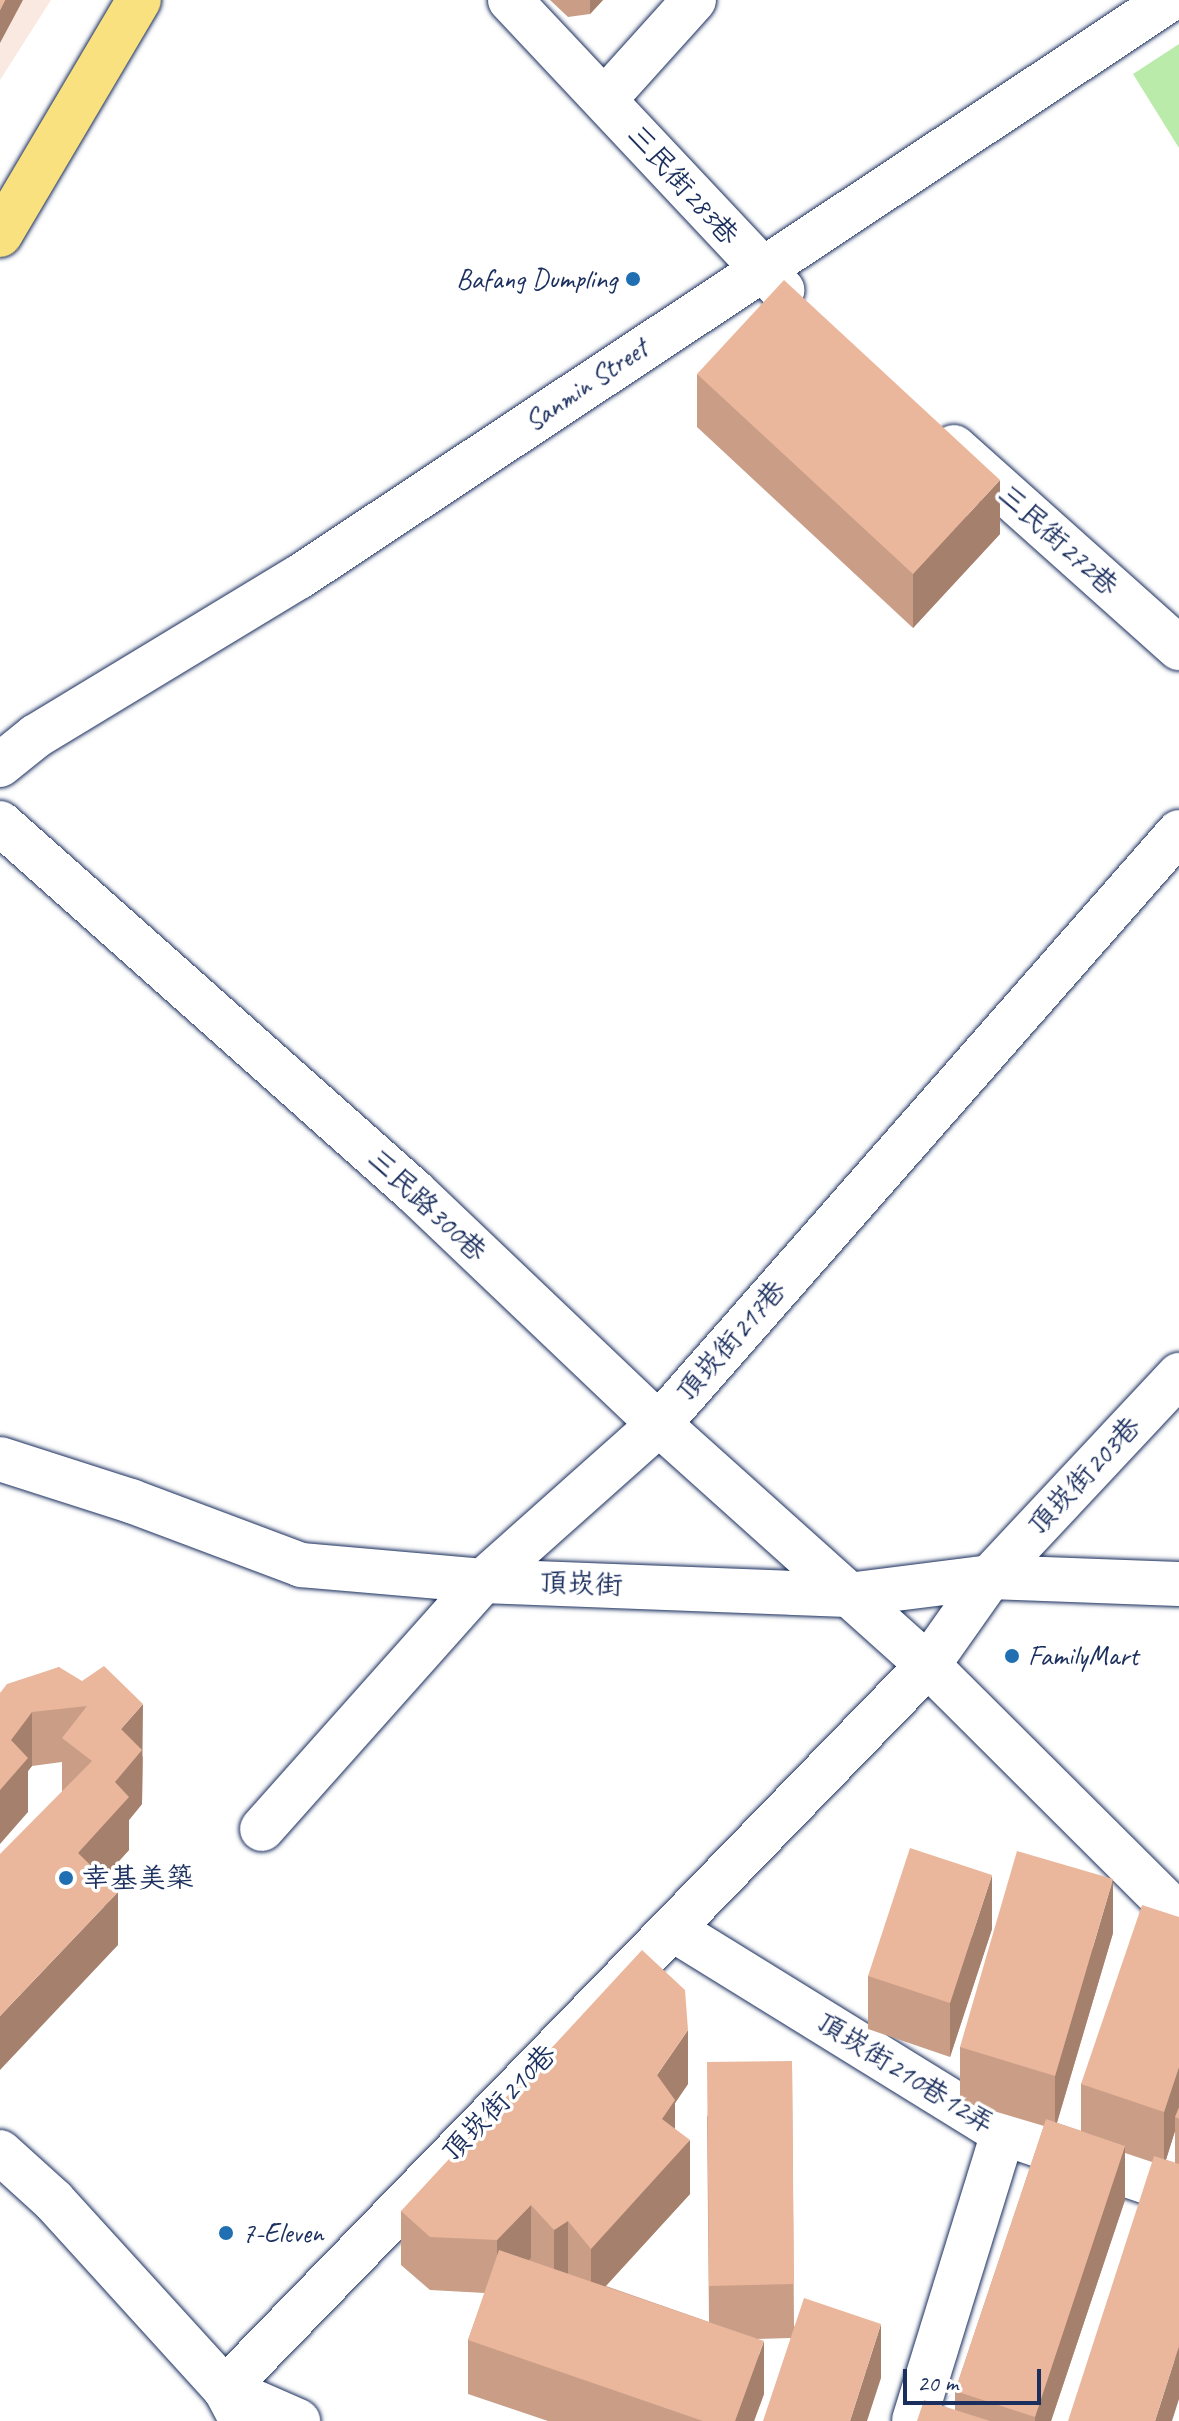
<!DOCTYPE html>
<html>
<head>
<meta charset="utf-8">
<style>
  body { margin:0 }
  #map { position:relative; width:1179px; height:2421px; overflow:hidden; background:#fff; font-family:Caveat,"LXGW WenKai TC",sans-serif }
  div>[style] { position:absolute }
  .built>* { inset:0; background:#f9e9e1 }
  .green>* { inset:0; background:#bbebaa }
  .roads { filter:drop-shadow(0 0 2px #1b2f5e) drop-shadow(0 0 2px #1b2f5e) }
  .minor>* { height:44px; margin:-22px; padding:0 22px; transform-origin:22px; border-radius:22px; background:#fff }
  .major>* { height:44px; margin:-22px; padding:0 22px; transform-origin:22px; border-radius:22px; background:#fae180 }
  .wall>* { inset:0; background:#c99d86 }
  .shaded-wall>* { inset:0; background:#a4806d }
  .building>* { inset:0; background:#eab79c }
  .dots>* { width:22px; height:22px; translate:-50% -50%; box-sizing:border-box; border:4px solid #fff; border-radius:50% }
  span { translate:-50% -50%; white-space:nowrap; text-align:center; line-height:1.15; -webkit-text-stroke:7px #fff; paint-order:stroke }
  .street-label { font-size:28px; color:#1b2f5e }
  .poi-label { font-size:28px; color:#1b2f5e }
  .right { translate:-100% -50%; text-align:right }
  .left { translate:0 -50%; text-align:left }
  .scale { position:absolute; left:903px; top:2369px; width:138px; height:36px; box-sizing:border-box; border:4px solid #1b2f5e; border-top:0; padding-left:10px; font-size:24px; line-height:28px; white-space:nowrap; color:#1b2f5e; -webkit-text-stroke:6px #fff; paint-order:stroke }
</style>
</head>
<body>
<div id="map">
  <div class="built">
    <i style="clip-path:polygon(0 0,51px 0,0 80px)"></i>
  </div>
  <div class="green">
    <i style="clip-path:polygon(1179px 44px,1179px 148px,1133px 74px)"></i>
  </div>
  <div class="roads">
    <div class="minor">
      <i style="left:510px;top:0;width:398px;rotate:46.8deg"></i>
      <i style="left:605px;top:99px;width:133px;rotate:-48deg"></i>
      <i style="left:954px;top:447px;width:302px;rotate:41.8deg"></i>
      <i style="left:0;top:765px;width:46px;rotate:-38.9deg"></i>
      <i style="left:36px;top:736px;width:307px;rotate:-31.2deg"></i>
      <i style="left:299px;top:577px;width:1044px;rotate:-33.55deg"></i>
      <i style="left:0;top:823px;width:555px;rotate:41.64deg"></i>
      <i style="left:415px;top:1192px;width:337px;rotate:43.6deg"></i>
      <i style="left:659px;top:1424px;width:361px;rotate:41.9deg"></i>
      <i style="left:928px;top:1665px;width:354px;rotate:44.9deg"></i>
      <i style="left:0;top:1459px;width:138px;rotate:17.8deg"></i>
      <i style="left:131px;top:1501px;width:182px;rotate:20.6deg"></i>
      <i style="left:301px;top:1565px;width:183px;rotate:5deg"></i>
      <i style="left:483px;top:1581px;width:365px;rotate:2.2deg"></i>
      <i style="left:848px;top:1595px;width:143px;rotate:-7.2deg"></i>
      <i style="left:990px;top:1577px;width:189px;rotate:2.1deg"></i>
      <i style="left:262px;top:1829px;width:332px;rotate:-48.3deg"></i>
      <i style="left:483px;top:1581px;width:236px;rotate:-41.7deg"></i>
      <i style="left:659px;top:1424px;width:788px;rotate:-48.7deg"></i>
      <i style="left:674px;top:1930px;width:387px;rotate:31.7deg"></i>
      <i style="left:1003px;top:2133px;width:301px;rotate:107.2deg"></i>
      <i style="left:1003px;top:2133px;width:186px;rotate:18.8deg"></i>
      <i style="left:0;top:2152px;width:72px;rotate:42.2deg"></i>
      <i style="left:53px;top:2200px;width:256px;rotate:47.7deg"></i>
      <i style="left:225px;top:2389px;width:36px;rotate:62deg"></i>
      <i style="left:225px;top:2389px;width:1009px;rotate:-45.84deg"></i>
      <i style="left:928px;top:1665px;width:108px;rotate:-54.8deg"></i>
      <i style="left:990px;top:1577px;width:277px;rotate:-46.9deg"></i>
      <i style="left:225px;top:2389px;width:80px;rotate:23.7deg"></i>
    </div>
    <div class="major">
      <i style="left:0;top:235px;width:273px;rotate:-59.4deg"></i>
    </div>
  </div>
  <div class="wall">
    <i style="clip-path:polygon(550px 0,603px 0,590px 14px,568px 17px)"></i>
    <i style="clip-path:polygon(697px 374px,1000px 534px,913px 628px,697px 427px)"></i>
    <i style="clip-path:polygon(59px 1667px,143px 1757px,142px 1804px,129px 1820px,129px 1850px,104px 1878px,118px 1945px,62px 1792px,62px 1762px,32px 1766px,28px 1771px,28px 1812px,0 1693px)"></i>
    <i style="clip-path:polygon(evenodd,1179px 1917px,1179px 2399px,1152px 2162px,1125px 2153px,1125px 2200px,1051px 2421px,917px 2421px,955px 2410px,955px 2391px,1044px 2126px,960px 2101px,960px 2047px,1113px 1933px,1057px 2123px,1081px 2131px,1081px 2084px,1179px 1917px,1175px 2131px,1175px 2163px,1166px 2160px,1175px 2131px)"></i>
    <i style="clip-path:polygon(992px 1929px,950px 2057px,868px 2029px,868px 1976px)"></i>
    <i style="clip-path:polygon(792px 2061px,794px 2326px,881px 2378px,790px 2338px,757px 2339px,764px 2394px,754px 2421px,548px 2421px,468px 2394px,468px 2340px,485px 2293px,430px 2290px,401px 2265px,401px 2211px,688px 2084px,675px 2103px,675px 2129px,690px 2194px,606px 2286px,709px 2322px,707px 2116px)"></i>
  </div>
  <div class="shaded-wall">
    <i style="clip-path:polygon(5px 0,23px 0,0 43px,0 10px)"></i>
    <i style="clip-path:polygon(590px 0,603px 0,590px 14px)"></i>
    <i style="clip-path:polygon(1000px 480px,1000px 534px,913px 628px,913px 574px)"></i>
    <i style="clip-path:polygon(143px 1704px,142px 1804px,129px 1820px,129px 1850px,78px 1906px,78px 1853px,115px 1782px,121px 1729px)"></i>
    <i style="clip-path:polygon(32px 1712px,32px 1766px,28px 1771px,28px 1812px,0 1844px,0 1790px,11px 1740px)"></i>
    <i style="clip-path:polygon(992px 1875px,992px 1929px,950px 2057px,950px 2003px)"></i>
    <i style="clip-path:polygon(1113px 1879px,1113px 1933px,1055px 2129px,1055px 2076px)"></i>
    <i style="clip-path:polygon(118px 1892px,118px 1945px,0 2070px,0 2016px)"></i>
    <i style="clip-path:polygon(688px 2030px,688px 2084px,675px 2103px,675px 2153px,690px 2140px,690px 2194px,591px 2302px,591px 2249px,657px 2075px)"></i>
    <i style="clip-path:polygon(1179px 2067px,1179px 2119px,1175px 2117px,1175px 2131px,1164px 2166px,1164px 2112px)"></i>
    <i style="clip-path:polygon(1125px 2146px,1125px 2200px,1051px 2421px,1035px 2421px,1035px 2417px)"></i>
    <i style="clip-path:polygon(531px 2205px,531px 2258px,497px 2293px,497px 2240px)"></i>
    <i style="clip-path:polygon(568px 2221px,568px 2274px,554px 2283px,554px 2230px)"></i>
    <i style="clip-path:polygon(881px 2324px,881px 2378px,867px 2421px,850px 2421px)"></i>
    <i style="clip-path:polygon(764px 2341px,764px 2394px,754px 2421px,735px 2421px)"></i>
    <i style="clip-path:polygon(1179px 2346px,1179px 2399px,1172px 2421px,1155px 2421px)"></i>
  </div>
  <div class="building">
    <i style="clip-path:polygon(0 0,5px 0,0 10px)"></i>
    <i style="clip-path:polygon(784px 280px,1000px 480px,913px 574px,697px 374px)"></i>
    <i style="clip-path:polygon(104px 1666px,143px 1704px,121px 1729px,142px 1750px,115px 1782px,129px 1797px,78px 1853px,118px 1892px,0 2016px,0 1854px,92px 1761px,62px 1738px,87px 1706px,32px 1712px,11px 1740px,28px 1758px,0 1790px,0 1693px,7px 1684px,59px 1667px,82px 1681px)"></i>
    <i style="clip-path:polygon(910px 1848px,992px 1875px,950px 2003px,868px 1976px)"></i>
    <i style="clip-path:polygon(1017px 1851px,1113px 1879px,1055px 2076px,960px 2047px)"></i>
    <i style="clip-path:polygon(1142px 1905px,1179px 1917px,1179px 2067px,1164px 2112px,1081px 2084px)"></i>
    <i style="clip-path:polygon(642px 1950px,685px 1990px,688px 2030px,657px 2075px,675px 2100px,662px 2119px,690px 2140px,591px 2249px,568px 2221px,554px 2230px,531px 2205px,497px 2240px,430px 2237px,401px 2211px)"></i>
    <i style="clip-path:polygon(792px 2061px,794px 2284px,709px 2286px,707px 2062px)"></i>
    <i style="clip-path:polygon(1179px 2107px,1179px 2119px,1175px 2117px)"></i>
    <i style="clip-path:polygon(1046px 2119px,1125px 2146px,1035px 2417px,955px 2391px)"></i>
    <i style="clip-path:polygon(1154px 2156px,1179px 2164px,1179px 2346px,1155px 2421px,1068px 2421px)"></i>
    <i style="clip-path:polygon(499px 2250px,764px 2341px,735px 2421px,703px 2421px,468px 2340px)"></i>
    <i style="clip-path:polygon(804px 2298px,881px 2324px,850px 2421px,763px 2421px)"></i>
    <i style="clip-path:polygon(924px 2400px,990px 2421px,917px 2421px)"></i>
  </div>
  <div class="dots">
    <i style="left:633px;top:279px;background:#1f6fb2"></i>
    <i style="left:1012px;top:1656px;background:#1f6fb2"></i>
    <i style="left:66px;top:1878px;background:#1f6fb2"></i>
    <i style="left:226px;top:2233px;background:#1f6fb2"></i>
  </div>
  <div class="street-label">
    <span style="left:683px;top:185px;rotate:48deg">三民街283巷</span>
    <span style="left:586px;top:385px;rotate:-34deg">Sanmin Street</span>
    <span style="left:1058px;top:540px;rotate:42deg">三民街272巷</span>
    <span style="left:427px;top:1205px;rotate:43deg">三民路300巷</span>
    <span style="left:731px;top:1341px;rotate:-49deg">頂崁街217巷</span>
    <span style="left:1084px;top:1476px;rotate:-47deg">頂崁街203巷</span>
    <span style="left:581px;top:1584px;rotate:2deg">頂崁街</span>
    <span style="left:905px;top:2073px;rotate:32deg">頂崁街210巷12弄</span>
    <span style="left:499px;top:2103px;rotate:-46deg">頂崁街210巷</span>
  </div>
  <div class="poi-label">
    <span class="right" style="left:617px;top:279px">Bafang Dumpling</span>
    <span class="left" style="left:1028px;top:1656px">FamilyMart</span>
    <span class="left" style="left:82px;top:1878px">幸基美築</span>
    <span class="left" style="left:242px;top:2233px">7-Eleven</span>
  </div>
  <div class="scale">20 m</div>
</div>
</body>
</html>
